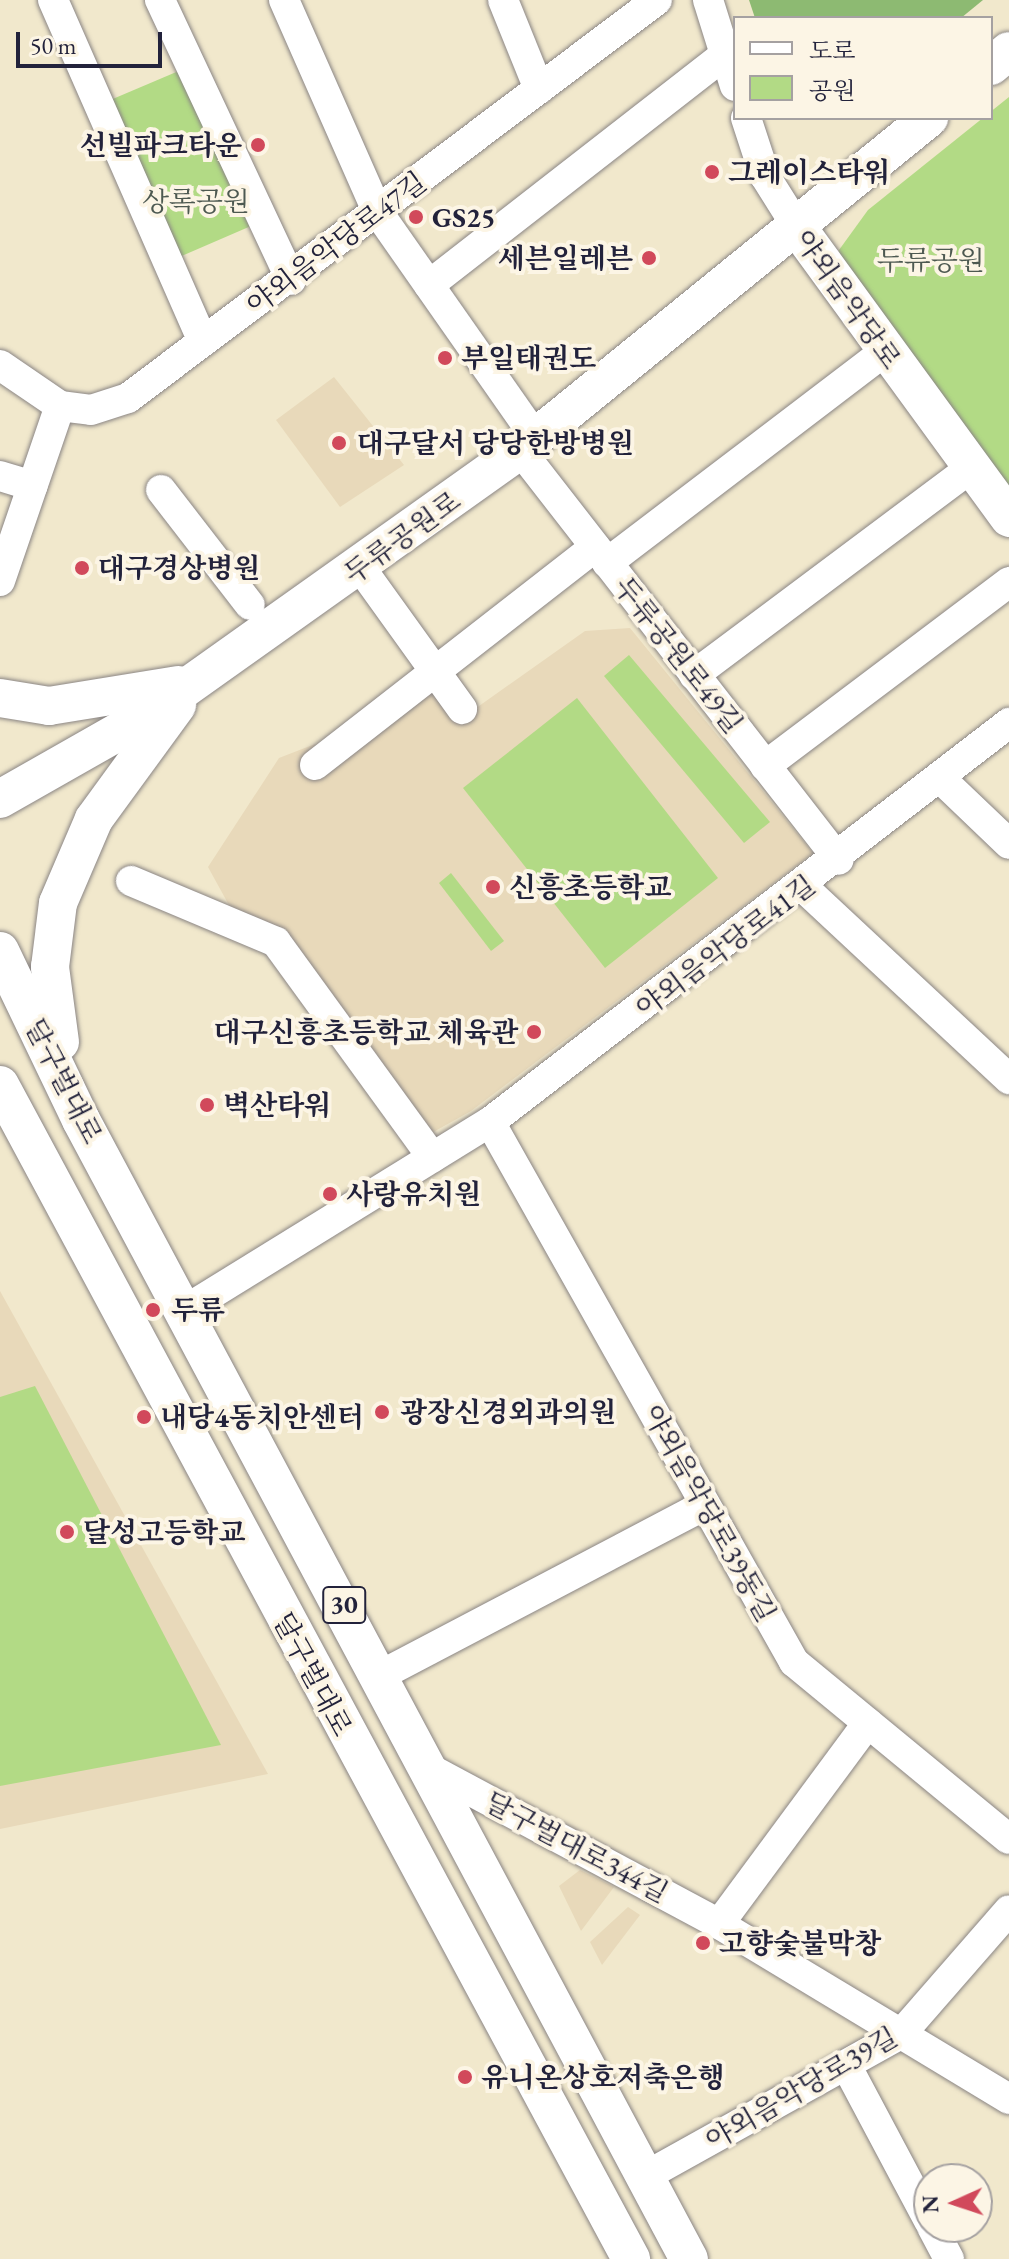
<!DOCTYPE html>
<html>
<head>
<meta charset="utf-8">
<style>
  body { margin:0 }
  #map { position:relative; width:1009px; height:2259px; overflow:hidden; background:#f1e8cc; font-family:"EB Garamond","Noto Serif KR",serif }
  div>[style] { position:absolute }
  .built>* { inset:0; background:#e8d9ba }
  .green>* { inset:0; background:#b2da85 }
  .forest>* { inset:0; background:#8dba72 }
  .roads { filter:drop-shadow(0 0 2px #8a8584) drop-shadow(0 0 2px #8a8584) }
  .minor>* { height:30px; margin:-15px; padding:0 15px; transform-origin:15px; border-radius:15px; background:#fff }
  .major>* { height:38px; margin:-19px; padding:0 19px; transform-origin:19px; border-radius:19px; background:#fff }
  .dots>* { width:22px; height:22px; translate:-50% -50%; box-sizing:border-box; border:4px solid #fcf5e5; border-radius:50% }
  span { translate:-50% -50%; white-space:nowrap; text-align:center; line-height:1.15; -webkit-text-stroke:8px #fcf5e5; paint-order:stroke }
  .shield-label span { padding:2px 6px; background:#fcf5e5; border:2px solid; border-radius:6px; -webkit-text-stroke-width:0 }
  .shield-label { font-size:26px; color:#22223b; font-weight:700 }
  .poi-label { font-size:28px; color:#22223b; font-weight:700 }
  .right { translate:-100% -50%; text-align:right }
  .left { translate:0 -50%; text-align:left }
  .park-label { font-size:28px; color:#4d5951 }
  .street-label { font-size:28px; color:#22223b }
  .legend { position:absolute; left:733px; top:16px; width:260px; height:104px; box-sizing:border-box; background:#fcf5e5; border:2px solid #a5a1a1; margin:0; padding:10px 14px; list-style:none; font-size:24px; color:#22223b }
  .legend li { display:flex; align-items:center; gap:16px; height:40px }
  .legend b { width:40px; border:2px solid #a5a1a1 }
  .north { position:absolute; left:913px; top:2163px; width:80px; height:80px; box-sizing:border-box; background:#fcf5e5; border:2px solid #a5a1a1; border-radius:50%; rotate:267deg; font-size:22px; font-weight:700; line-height:32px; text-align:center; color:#22223b }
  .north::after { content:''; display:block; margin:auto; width:28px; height:36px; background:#d1495b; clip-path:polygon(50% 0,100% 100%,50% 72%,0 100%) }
  .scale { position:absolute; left:16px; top:32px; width:146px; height:36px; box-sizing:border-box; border:4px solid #22223b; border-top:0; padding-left:10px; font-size:24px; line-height:28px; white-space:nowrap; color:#22223b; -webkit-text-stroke:6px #fcf5e5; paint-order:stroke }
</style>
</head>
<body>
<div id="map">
  <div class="built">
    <i style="clip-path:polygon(334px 377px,404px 465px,340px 507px,276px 420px)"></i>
    <i style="clip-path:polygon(630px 628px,813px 853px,471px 1111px,428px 1135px,287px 932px,230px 907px,208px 867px,279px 758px,315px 744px,330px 762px,430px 685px,472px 711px,585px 631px)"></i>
    <i style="clip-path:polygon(0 1291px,268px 1774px,0 1829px)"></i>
    <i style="clip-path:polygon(580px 1870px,614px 1887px,581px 1931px,559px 1886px)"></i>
    <i style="clip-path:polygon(628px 1907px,640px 1915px,602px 1965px,590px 1942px)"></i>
  </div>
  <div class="green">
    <i style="clip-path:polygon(181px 70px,251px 226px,177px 258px,108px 101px)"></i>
    <i style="clip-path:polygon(1009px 97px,1009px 486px,841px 267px,839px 250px,868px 210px)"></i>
    <i style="clip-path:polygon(629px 655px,770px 822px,744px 843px,604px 676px)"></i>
    <i style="clip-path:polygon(577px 698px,718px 878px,605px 968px,463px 788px)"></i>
    <i style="clip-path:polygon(451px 873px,504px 941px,491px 951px,439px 883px)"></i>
    <i style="clip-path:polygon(35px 1386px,189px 1683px,221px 1745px,0 1786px,0 1397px)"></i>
  </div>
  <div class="forest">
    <i style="clip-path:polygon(749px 0,983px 0,961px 18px,755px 18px)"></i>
  </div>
  <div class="roads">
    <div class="minor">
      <i style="left:53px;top:0;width:373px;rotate:66.3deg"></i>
      <i style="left:160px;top:0;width:309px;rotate:64.9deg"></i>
      <i style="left:284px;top:0;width:231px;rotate:66.2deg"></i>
      <i style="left:377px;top:211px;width:277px;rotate:55deg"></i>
      <i style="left:503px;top:0;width:96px;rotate:68deg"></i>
      <i style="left:708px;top:0;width:90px;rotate:72.6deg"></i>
      <i style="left:746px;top:118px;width:61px;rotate:71.9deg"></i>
      <i style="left:765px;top:176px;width:60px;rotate:57.9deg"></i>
      <i style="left:429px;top:285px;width:374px;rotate:-37.9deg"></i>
      <i style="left:0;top:365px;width:73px;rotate:34.3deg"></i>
      <i style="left:60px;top:406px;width:31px;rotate:7deg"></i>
      <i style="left:91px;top:410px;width:39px;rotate:-18deg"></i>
      <i style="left:128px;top:398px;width:662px;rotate:-36.96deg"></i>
      <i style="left:520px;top:450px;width:519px;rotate:52.12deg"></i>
      <i style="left:0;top:476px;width:34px;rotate:17deg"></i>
      <i style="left:161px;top:490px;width:145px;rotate:52.3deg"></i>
      <i style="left:607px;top:563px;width:350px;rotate:-37.3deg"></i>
      <i style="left:360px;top:567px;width:175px;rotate:54.3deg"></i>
      <i style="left:0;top:581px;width:185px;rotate:-71.1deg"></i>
      <i style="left:694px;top:675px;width:346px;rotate:-36.8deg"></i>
      <i style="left:315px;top:765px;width:355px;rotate:-37.9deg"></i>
      <i style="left:765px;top:766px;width:306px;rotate:-37deg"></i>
      <i style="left:940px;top:778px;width:95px;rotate:43.7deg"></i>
      <i style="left:131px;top:881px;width:157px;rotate:22.8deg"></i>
      <i style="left:276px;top:942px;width:266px;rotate:54deg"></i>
      <i style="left:803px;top:887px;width:282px;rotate:43deg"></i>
      <i style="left:490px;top:1122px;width:620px;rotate:60.62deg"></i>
      <i style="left:794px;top:1662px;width:278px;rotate:39.5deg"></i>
      <i style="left:187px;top:1309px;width:356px;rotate:-31.7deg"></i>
      <i style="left:490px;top:1122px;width:655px;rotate:-37.55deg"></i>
      <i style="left:381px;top:1675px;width:366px;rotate:-27.7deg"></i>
      <i style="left:434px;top:1771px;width:323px;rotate:28.2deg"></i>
      <i style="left:719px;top:1924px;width:339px;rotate:31.1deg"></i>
      <i style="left:719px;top:1924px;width:250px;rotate:-53.5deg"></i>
      <i style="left:853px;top:2078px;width:162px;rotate:62deg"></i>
      <i style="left:644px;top:2177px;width:294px;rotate:-29.1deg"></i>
      <i style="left:901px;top:2034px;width:164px;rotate:-48.9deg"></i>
      <i style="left:932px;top:2227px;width:36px;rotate:62deg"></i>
    </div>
    <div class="major">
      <i style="left:991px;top:66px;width:23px;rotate:-40deg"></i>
      <i style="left:797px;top:227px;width:360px;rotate:53.9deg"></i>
      <i style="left:0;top:698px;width:50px;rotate:9.3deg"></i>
      <i style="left:49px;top:706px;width:131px;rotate:-9.2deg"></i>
      <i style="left:0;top:799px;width:168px;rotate:-29.6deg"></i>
      <i style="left:146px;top:716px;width:459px;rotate:-35.4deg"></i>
      <i style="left:520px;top:450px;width:527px;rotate:-39.07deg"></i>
      <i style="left:0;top:951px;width:187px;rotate:64.4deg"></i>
      <i style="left:81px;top:1120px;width:1291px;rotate:61.91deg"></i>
      <i style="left:60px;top:1042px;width:76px;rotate:-97.6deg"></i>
      <i style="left:50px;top:967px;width:64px;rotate:-82.9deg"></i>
      <i style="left:58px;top:903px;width:91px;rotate:-66.8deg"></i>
      <i style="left:94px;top:819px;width:141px;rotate:-53.9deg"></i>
      <i style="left:0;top:1085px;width:1333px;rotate:61.74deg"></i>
    </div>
  </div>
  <div class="dots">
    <i style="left:258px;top:145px;background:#d1495b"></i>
    <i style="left:712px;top:172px;background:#d1495b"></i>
    <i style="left:416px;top:217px;background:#d1495b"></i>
    <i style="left:649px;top:258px;background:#d1495b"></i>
    <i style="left:445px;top:358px;background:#d1495b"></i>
    <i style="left:339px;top:443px;background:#d1495b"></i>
    <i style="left:82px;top:568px;background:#d1495b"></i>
    <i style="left:493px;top:887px;background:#d1495b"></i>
    <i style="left:534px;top:1032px;background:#d1495b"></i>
    <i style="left:207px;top:1105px;background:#d1495b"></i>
    <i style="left:330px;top:1194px;background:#d1495b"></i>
    <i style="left:153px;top:1310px;background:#d1495b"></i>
    <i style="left:382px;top:1412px;background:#d1495b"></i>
    <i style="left:144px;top:1417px;background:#d1495b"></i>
    <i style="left:67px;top:1532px;background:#d1495b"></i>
    <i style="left:703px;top:1943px;background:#d1495b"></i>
    <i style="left:465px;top:2077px;background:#d1495b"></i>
  </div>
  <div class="shield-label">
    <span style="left:344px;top:1605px">30</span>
  </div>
  <div class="poi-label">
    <span class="right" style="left:242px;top:145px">선빌파크타운</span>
    <span class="left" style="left:728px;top:172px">그레이스타워</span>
    <span class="left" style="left:432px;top:217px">GS25</span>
    <span class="right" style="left:633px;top:258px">세븐일레븐</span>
    <span class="left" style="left:461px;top:358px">부일태권도</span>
    <span class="left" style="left:357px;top:443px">대구달서 당당한방병원</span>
    <span class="left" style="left:98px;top:568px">대구경상병원</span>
    <span class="left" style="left:509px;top:887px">신흥초등학교</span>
    <span class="right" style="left:518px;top:1032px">대구신흥초등학교 체육관</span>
    <span class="left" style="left:223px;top:1105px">벽산타워</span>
    <span class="left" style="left:346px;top:1194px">사랑유치원</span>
    <span class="left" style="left:171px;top:1310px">두류</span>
    <span class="left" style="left:400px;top:1412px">광장신경외과의원</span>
    <span class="left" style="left:160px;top:1417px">내당4동치안센터</span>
    <span class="left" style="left:83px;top:1532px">달성고등학교</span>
    <span class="left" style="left:719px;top:1943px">고향숯불막창</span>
    <span class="left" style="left:481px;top:2077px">유니온상호저축은행</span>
  </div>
  <div class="park-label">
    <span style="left:196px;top:201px">상록공원</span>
    <span style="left:931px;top:260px">두류공원</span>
  </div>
  <div class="street-label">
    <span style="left:336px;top:243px;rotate:-37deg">야외음악당로47길</span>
    <span style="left:848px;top:299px;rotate:55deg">야외음악당로</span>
    <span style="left:402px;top:537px;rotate:-36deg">두류공원로</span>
    <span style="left:679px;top:655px;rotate:52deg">두류공원로49길</span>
    <span style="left:725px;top:946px;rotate:-37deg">야외음악당로41길</span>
    <span style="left:64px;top:1081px;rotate:63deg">달구벌대로</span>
    <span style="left:710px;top:1513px;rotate:61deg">야외음악당로39동길</span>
    <span style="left:313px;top:1674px;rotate:62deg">달구벌대로</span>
    <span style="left:577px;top:1847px;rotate:28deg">달구벌대로344길</span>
    <span style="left:801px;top:2088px;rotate:-30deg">야외음악당로39길</span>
  </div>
  <ul class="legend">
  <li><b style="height:10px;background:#fff"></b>도로</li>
  <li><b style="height:22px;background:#b2da85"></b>공원</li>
  </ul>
  <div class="north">N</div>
  <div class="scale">50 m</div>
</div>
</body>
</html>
